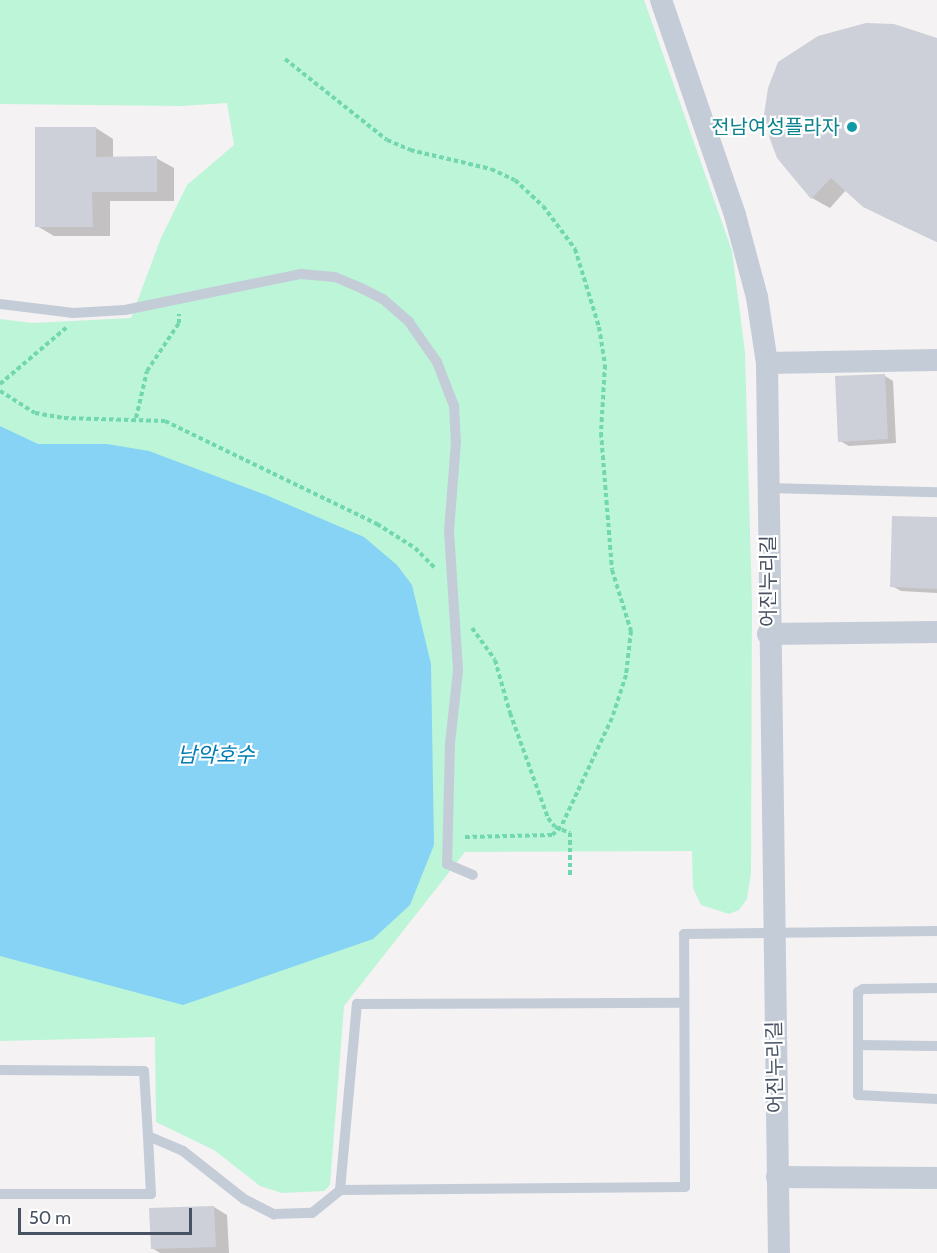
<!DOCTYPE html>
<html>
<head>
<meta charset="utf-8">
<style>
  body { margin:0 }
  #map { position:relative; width:937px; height:1253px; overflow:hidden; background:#f4f2f2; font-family:Cabin,"Noto Sans KR",sans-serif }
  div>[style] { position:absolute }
  .green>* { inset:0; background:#bdf5d8 }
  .water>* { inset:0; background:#86d3f6 }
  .shadow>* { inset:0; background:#0003 }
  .building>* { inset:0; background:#cdd0d8 }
  .path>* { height:4px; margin-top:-2px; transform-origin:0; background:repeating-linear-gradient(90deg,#71d7af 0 4.5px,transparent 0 7.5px) }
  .lane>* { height:10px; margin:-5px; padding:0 5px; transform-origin:5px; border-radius:5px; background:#c4ccd8 }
  .street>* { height:22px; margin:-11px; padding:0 11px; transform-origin:11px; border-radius:11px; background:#c4ccd8 }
  .dots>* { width:16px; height:16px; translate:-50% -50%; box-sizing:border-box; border:3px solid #fff; border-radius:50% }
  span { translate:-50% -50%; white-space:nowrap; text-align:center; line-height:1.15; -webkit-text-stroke:4.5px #fff; paint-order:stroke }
  .culture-label { font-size:20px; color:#0d838f }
  .right { translate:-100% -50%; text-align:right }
  .street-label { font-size:20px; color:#475262 }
  .water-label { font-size:21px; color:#017bb3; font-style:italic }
  .scale { position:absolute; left:18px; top:1208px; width:174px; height:27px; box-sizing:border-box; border:3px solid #475262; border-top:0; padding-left:8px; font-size:18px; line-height:21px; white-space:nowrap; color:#475262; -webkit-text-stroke:4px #fff; paint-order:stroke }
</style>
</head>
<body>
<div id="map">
  <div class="green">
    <i style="clip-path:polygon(0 0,644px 0,732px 251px,745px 352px,752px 604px,751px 873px,747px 899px,739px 910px,729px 914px,701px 905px,693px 888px,692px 851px,465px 852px,344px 1006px,330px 1185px,324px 1191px,282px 1193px,260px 1186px,214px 1150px,156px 1122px,155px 1037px,0 1041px,0 319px,32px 323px,131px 318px,161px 238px,187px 185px,234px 145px,227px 103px,182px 106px,0 104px)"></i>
  </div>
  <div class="water">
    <i style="clip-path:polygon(0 426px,38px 444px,107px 444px,149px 451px,266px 495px,364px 537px,397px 565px,412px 585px,431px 664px,434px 845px,410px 905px,373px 939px,183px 1005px,0 956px)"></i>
  </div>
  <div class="shadow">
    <i style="clip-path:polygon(866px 24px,937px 40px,937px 242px,882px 216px,846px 190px,830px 208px,812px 198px,819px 37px)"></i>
    <i style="clip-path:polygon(96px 128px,113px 139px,113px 158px,156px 158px,174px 168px,174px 201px,110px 201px,110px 236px,54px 236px,37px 226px)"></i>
    <i style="clip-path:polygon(885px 376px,893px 381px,896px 443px,849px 446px,840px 441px)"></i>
    <i style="clip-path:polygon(937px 518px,937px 593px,901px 591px,892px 586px)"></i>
    <i style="clip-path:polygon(214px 1207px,227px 1215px,229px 1253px,160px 1253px,152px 1248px)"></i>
  </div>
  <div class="building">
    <i style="clip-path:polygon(866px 23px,894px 24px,937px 38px,937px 242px,863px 207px,831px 178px,811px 199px,777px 158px,770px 139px,764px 115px,768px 88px,778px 62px,818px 36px)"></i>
    <i style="clip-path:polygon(35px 127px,96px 127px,96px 157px,157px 156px,157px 192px,92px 192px,93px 227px,35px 227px)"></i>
    <i style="clip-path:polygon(885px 374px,888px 439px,838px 442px,835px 376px)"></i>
    <i style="clip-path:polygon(892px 516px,937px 517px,937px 589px,890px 587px)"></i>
    <i style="clip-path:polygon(214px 1206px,216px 1247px,151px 1249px,149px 1208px)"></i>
  </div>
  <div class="path">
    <i style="left:285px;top:59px;width:130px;rotate:38.5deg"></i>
    <i style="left:387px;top:140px;width:25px;rotate:23deg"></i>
    <i style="left:410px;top:150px;width:83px;rotate:13.2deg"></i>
    <i style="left:491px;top:169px;width:26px;rotate:25deg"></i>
    <i style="left:515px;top:180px;width:38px;rotate:43deg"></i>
    <i style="left:543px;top:206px;width:54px;rotate:53.3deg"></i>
    <i style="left:575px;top:249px;width:82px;rotate:72.9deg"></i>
    <i style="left:599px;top:327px;width:38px;rotate:81deg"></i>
    <i style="left:605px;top:365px;width:68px;rotate:93.4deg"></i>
    <i style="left:601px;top:433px;width:137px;rotate:85.4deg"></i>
    <i style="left:612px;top:570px;width:64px;rotate:72.7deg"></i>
    <i style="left:631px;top:631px;width:44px;rotate:96.5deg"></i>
    <i style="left:626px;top:675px;width:45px;rotate:108deg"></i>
    <i style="left:612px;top:718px;width:120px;rotate:115.1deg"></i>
    <i style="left:561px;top:827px;width:12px;rotate:138deg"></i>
    <i style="left:552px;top:835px;width:88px;rotate:178.7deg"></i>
    <i style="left:0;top:384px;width:88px;rotate:-40.4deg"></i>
    <i style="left:0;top:391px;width:41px;rotate:32.2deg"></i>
    <i style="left:35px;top:413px;width:29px;rotate:10deg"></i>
    <i style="left:64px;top:418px;width:101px;rotate:1.7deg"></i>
    <i style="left:165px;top:421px;width:236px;rotate:25.9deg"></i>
    <i style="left:377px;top:524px;width:45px;rotate:32.3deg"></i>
    <i style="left:415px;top:548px;width:28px;rotate:45deg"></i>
    <i style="left:136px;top:418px;width:48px;rotate:-76.8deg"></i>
    <i style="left:147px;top:371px;width:58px;rotate:-56.3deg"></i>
    <i style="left:179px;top:323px;width:9px;rotate:-90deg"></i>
    <i style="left:472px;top:628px;width:39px;rotate:54deg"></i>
    <i style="left:495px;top:660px;width:55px;rotate:74.2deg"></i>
    <i style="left:510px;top:713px;width:112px;rotate:70.1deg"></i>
    <i style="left:548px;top:818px;width:11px;rotate:52deg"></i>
    <i style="left:555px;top:827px;width:16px;rotate:22deg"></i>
    <i style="left:570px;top:833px;width:42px;rotate:90deg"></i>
  </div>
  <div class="lane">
    <i style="left:0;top:304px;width:74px;rotate:7deg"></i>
    <i style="left:73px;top:313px;width:52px;rotate:-3.3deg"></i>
    <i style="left:125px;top:310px;width:180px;rotate:-11.6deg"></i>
    <i style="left:301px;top:274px;width:34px;rotate:5deg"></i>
    <i style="left:335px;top:277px;width:30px;rotate:23deg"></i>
    <i style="left:363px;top:289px;width:22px;rotate:27deg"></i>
    <i style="left:383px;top:299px;width:35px;rotate:41deg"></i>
    <i style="left:409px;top:322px;width:49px;rotate:55deg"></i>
    <i style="left:437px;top:362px;width:47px;rotate:68.9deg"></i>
    <i style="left:454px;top:406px;width:36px;rotate:87deg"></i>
    <i style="left:456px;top:442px;width:89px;rotate:94.5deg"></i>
    <i style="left:449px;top:531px;width:140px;rotate:86.3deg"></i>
    <i style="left:458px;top:671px;width:73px;rotate:96.3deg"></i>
    <i style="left:450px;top:744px;width:120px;rotate:91.4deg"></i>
    <i style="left:447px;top:864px;width:28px;rotate:23deg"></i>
    <i style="left:768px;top:488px;width:169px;rotate:1.4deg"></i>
    <i style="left:937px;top:988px;width:74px;rotate:179.2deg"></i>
    <i style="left:863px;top:989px;width:6px;rotate:149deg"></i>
    <i style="left:858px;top:992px;width:103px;rotate:90deg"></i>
    <i style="left:858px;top:1095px;width:79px;rotate:2.9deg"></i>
    <i style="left:858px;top:1045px;width:79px;rotate:0.7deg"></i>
    <i style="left:0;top:1070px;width:144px;rotate:0.4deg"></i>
    <i style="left:144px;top:1071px;width:65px;rotate:86.5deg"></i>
    <i style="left:148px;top:1136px;width:38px;rotate:23deg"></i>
    <i style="left:183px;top:1151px;width:78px;rotate:38.2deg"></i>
    <i style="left:244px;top:1199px;width:34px;rotate:27deg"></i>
    <i style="left:274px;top:1214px;width:38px;rotate:-2deg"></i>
    <i style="left:312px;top:1213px;width:36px;rotate:-39deg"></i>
    <i style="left:340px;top:1190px;width:187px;rotate:-84.8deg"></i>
    <i style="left:357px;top:1004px;width:327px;rotate:-0.2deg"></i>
    <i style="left:340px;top:1190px;width:345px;rotate:-0.5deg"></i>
    <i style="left:685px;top:1187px;width:253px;rotate:-90.2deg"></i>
    <i style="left:684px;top:934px;width:253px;rotate:-0.7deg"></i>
    <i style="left:0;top:1194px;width:151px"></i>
    <i style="left:151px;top:1194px;width:58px;rotate:-93deg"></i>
  </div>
  <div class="street">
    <i style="left:661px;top:0;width:227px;rotate:71deg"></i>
    <i style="left:735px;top:215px;width:85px;rotate:75deg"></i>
    <i style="left:757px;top:297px;width:67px;rotate:81.4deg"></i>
    <i style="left:767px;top:363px;width:890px;rotate:89.23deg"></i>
    <i style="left:767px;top:363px;width:170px;rotate:-1deg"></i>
    <i style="left:768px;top:634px;width:169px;rotate:-0.7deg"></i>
    <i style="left:777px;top:1177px;width:160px;rotate:0.4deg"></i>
  </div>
  <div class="dots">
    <i style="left:852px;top:127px;background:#0f9aa8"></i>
  </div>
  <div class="culture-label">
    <span class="right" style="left:840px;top:127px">전남여성플라자</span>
  </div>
  <div class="street-label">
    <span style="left:768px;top:581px;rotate:-90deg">어진누리길</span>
    <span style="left:775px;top:1067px;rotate:-91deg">어진누리길</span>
  </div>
  <div class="water-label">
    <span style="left:216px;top:755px">남악호수</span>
  </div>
  <div class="scale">50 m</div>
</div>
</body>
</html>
